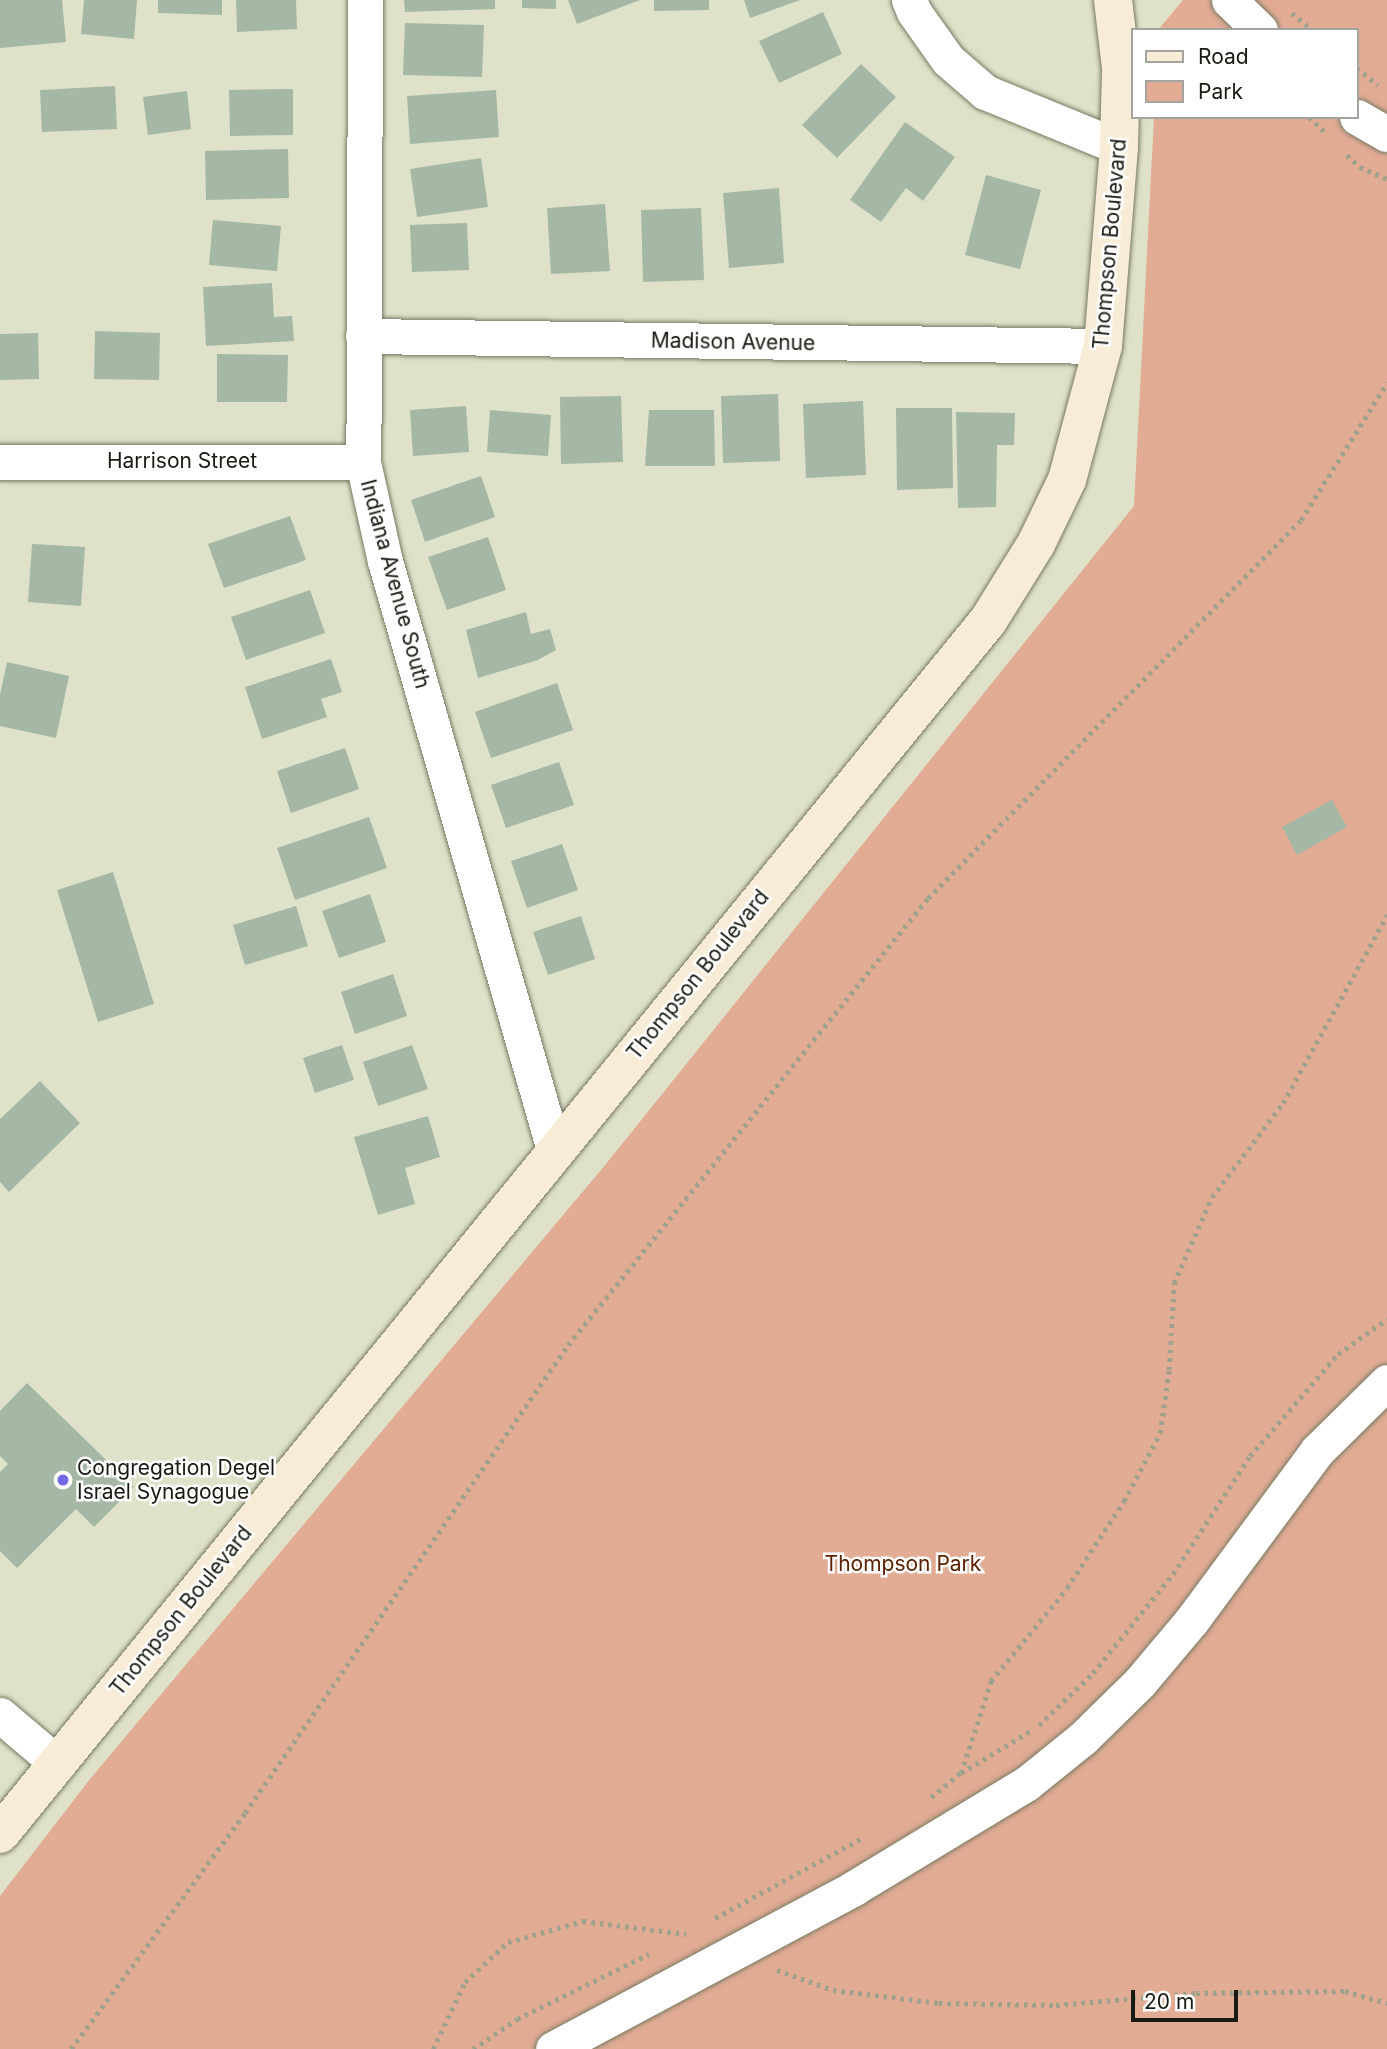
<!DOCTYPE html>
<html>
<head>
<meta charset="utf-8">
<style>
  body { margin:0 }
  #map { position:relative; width:1387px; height:2049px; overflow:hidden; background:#dfe2c8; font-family:Inter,sans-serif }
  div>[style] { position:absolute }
  .green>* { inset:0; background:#e1ab94 }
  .building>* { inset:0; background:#a4b8a5 }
  .path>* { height:4.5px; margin-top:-2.25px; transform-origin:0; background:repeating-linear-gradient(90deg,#9ea18c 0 3.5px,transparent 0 8.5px) }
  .roads { filter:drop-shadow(0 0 2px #777a63) drop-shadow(0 0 2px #777a63) }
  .street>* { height:35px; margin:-17.5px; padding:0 17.5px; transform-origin:17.5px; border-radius:17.5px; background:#fff }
  .secondary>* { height:38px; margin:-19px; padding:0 19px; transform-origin:19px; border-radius:19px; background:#f8ecd7 }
  .dots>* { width:19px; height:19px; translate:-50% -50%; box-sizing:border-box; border:4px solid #fff; border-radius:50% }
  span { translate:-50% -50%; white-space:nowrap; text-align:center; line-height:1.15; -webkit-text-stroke:5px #fff; paint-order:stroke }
  .street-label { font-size:21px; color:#191a11 }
  .poi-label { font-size:21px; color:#191a11 }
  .left { translate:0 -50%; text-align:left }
  .park-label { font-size:21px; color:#5d2100 }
  .legend { position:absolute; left:1131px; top:28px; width:228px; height:91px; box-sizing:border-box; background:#fff; border:2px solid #a3a3a0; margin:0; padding:9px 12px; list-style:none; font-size:21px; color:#191a11 }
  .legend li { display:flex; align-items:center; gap:14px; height:35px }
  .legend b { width:35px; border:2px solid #a3a3a0 }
  .scale { position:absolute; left:1131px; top:1990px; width:107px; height:32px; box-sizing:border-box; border:4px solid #191a11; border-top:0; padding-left:9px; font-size:21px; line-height:24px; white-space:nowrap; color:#191a11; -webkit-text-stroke:5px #fff; paint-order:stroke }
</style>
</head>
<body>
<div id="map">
  <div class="green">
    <i style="clip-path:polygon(1183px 0,1387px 0,1387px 2049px,0 2049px,0 1896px,90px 1779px,606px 1164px,1134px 506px,1154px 117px,1357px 117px,1357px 30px,1158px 30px)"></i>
  </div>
  <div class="building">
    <i style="clip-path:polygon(0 0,62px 0,66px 42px,0 48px)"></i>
    <i style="clip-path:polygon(84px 0,137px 0,134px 39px,81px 34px)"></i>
    <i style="clip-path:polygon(158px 0,222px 0,222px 15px,158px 13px)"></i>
    <i style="clip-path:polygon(236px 0,296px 0,297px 29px,237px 32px)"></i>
    <i style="clip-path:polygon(404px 0,495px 0,495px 9px,405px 12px)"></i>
    <i style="clip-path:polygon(522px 0,556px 0,556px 9px,522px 8px)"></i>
    <i style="clip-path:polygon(568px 0,640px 0,577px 24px)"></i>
    <i style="clip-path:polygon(654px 0,709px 0,709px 10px,654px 11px)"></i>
    <i style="clip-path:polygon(744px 0,800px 0,750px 18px)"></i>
    <i style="clip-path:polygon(823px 12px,842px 54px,779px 83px,759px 41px)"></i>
    <i style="clip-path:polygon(405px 23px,484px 25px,482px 77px,403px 75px)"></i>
    <i style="clip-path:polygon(861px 64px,896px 97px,837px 158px,802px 125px)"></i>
    <i style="clip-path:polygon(115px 86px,117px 129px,42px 132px,40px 90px)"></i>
    <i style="clip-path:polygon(293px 89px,293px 135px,230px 136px,229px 90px)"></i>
    <i style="clip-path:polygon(496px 90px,499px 137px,410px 144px,407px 96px)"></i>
    <i style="clip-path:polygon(187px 91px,191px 129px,148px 135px,143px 97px)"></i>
    <i style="clip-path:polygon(905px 122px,955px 157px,923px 201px,906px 188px,881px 222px,850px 200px)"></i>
    <i style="clip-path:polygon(288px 149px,289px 198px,206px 200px,205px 151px)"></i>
    <i style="clip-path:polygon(481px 158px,488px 207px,417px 217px,410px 169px)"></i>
    <i style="clip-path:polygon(986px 175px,1041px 190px,1020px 269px,965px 255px)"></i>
    <i style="clip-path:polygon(779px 188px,784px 263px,729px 268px,723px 193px)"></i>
    <i style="clip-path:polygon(605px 204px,610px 271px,551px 274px,547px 208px)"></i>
    <i style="clip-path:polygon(701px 208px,704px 280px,643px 282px,641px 210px)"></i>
    <i style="clip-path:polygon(213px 220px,281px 226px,277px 271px,209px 265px)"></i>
    <i style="clip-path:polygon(467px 223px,469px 270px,412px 272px,410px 225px)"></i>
    <i style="clip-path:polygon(272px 283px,274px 317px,292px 316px,294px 341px,206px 346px,203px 287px)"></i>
    <i style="clip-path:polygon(95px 331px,160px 333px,159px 380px,94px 379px)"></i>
    <i style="clip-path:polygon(38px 333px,39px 379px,0 380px,0 334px)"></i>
    <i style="clip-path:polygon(217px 354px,288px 355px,287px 402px,217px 402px)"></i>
    <i style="clip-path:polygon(778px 394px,780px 461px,723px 463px,721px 396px)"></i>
    <i style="clip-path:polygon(621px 396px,623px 462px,561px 464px,560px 397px)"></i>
    <i style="clip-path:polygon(863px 401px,866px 475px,806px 478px,803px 404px)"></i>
    <i style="clip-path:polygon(466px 406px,469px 452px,413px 456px,410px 410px)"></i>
    <i style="clip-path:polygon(896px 408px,952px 408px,953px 488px,897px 490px)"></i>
    <i style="clip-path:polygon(490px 410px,551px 415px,548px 456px,487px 452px)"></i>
    <i style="clip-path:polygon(649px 410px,714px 410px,715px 466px,645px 466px)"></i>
    <i style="clip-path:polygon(956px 412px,1015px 413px,1014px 445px,997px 445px,996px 507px,958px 508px)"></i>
    <i style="clip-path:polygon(481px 476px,495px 517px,425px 542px,411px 500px)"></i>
    <i style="clip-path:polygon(290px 516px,306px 560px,224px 588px,208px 544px)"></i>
    <i style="clip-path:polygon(488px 537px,506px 590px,447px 610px,428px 557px)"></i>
    <i style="clip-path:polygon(32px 544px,85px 547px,81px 606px,28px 602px)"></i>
    <i style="clip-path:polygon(310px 590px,325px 633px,246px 660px,231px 617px)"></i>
    <i style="clip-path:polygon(526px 612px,531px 634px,550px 629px,556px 650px,538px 660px,478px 678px,466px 630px)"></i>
    <i style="clip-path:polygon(331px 659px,342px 692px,321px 699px,327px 717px,262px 739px,245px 687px)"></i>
    <i style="clip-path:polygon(7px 662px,69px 676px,56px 738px,0 726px,0 695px)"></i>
    <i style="clip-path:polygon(557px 683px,573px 730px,491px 758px,475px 712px)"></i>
    <i style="clip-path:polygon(345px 748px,359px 789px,291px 813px,277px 771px)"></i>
    <i style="clip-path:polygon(559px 762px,574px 805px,506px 828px,491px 785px)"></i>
    <i style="clip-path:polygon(1332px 800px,1347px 827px,1297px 855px,1282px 827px)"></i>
    <i style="clip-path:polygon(369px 817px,387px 868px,295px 900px,277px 848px)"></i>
    <i style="clip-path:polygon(562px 844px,578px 890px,527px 908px,511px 861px)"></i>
    <i style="clip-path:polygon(113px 872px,154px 1004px,98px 1022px,57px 890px)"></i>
    <i style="clip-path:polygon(370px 894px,386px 942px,339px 958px,322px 911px)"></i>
    <i style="clip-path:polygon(296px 906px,308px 946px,245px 965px,233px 925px)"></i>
    <i style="clip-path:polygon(581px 916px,595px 959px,548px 975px,533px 932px)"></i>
    <i style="clip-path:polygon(393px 974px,407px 1016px,355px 1034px,341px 992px)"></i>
    <i style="clip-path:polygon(342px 1045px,354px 1080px,315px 1093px,303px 1058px)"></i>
    <i style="clip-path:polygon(412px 1045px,428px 1089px,378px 1106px,363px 1062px)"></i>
    <i style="clip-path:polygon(40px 1081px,80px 1123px,9px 1192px,0 1182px,0 1119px)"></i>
    <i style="clip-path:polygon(428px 1116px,440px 1157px,405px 1168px,415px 1204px,378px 1215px,354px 1137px)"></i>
    <i style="clip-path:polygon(27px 1383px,134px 1487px,94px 1527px,76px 1509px,17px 1568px,0 1551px,0 1472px,8px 1464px,0 1456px,0 1411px)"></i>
  </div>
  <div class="path">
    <i style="left:1292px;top:13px;width:26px;rotate:40deg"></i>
    <i style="left:1357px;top:68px;width:27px;rotate:39deg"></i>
    <i style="left:1309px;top:117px;width:21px;rotate:43deg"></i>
    <i style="left:1347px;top:155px;width:18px;rotate:43deg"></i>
    <i style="left:1360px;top:167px;width:30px;rotate:24deg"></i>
    <i style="left:1039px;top:1725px;width:75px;rotate:-43.9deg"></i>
    <i style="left:1093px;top:1673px;width:127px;rotate:-51.1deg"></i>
    <i style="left:1173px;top:1574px;width:141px;rotate:-56.9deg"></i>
    <i style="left:1250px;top:1456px;width:135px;rotate:-49.2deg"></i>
    <i style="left:1338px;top:1354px;width:60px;rotate:-35.5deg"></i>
    <i style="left:961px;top:1773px;width:97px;rotate:-71.9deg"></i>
    <i style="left:991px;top:1681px;width:120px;rotate:-50.7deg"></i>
    <i style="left:1067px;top:1588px;width:104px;rotate:-56.8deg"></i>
    <i style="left:1124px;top:1501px;width:77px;rotate:-62.1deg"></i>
    <i style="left:1160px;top:1433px;width:64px;rotate:-81.9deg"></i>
    <i style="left:1169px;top:1370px;width:87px;rotate:-86.7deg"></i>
    <i style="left:1174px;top:1283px;width:94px;rotate:-66.2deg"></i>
    <i style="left:1212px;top:1197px;width:118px;rotate:-52.9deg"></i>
    <i style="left:1283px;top:1103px;width:215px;rotate:-61deg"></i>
    <i style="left:931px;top:1797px;width:38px;rotate:-39deg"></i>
    <i style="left:961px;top:1773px;width:83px;rotate:-31.2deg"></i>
    <i style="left:715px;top:1918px;width:170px;rotate:-28.5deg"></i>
    <i style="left:777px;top:1970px;width:59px;rotate:19.7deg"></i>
    <i style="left:833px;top:1990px;width:107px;rotate:7deg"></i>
    <i style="left:939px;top:2003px;width:117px;rotate:1deg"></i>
    <i style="left:1056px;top:2005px;width:141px;rotate:-4.9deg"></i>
    <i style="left:1196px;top:1993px;width:149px;rotate:-0.8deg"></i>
    <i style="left:1345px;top:1991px;width:44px;rotate:15.9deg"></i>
    <i style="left:71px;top:2049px;width:293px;rotate:-53.6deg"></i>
    <i style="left:245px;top:1813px;width:569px;rotate:-55.39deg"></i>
    <i style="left:568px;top:1345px;width:574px;rotate:-51.15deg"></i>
    <i style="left:928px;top:898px;width:531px;rotate:-45.38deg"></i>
    <i style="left:1301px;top:520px;width:162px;rotate:-57.9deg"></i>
    <i style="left:433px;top:2049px;width:74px;rotate:-64.5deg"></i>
    <i style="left:465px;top:1982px;width:59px;rotate:-42.9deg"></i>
    <i style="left:508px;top:1942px;width:78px;rotate:-15.6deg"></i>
    <i style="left:583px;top:1921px;width:104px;rotate:7.2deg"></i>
    <i style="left:473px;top:2049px;width:53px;rotate:-34.3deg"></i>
    <i style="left:517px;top:2019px;width:147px;rotate:-26.2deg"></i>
  </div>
  <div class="roads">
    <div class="street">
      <i style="left:365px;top:0;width:462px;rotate:90.2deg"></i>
      <i style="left:363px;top:462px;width:101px;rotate:77.5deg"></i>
      <i style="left:385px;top:561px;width:613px;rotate:73.99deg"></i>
      <i style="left:909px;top:0;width:13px;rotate:67deg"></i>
      <i style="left:914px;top:12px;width:59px;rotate:54.7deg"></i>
      <i style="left:948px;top:60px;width:49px;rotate:40.9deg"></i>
      <i style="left:985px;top:92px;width:145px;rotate:22.3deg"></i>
      <i style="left:1229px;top:0;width:43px;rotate:44.1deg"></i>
      <i style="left:1357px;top:117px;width:34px;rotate:30deg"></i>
      <i style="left:363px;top:336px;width:740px;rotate:0.77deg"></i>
      <i style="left:0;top:462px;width:363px"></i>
      <i style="left:0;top:1715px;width:76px;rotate:40.2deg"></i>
      <i style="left:553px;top:2049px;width:341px;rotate:-28.1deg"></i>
      <i style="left:854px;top:1888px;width:201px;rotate:-31.2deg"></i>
      <i style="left:1026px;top:1784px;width:73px;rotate:-38.9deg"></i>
      <i style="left:1083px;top:1738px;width:80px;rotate:-44.5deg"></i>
      <i style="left:1140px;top:1682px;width:81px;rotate:-50deg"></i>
      <i style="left:1192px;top:1620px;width:210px;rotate:-53.5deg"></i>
      <i style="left:1317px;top:1451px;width:98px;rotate:-44.6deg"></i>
    </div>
    <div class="secondary">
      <i style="left:0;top:1834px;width:1564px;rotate:-50.84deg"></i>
      <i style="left:988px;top:621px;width:91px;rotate:-58.1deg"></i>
      <i style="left:1036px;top:544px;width:71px;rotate:-64.2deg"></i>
      <i style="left:1067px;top:480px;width:139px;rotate:-75deg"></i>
      <i style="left:1103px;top:346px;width:200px;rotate:-85.4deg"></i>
      <i style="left:1119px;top:147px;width:79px;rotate:-88.5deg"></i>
      <i style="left:1121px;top:68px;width:68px;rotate:-96.7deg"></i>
    </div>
  </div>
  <div class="dots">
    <i style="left:63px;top:1480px;background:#7169e3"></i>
  </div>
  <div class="street-label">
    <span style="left:1110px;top:244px;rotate:-85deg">Thompson Boulevard</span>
    <span style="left:733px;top:342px;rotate:1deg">Madison Avenue</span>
    <span style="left:182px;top:461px">Harrison Street</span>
    <span style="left:395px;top:584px;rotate:75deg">Indiana Avenue South</span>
    <span style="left:698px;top:975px;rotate:-51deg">Thompson Boulevard</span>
    <span style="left:181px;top:1611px;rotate:-51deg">Thompson Boulevard</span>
  </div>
  <div class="poi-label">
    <span class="left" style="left:77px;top:1480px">Congregation Degel<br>Israel Synagogue</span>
  </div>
  <div class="park-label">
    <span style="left:903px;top:1564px">Thompson Park</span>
  </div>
  <ul class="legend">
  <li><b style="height:9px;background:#f8ecd7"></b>Road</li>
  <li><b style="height:19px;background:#e1ab94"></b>Park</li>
  </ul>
  <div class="scale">20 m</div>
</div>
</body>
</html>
